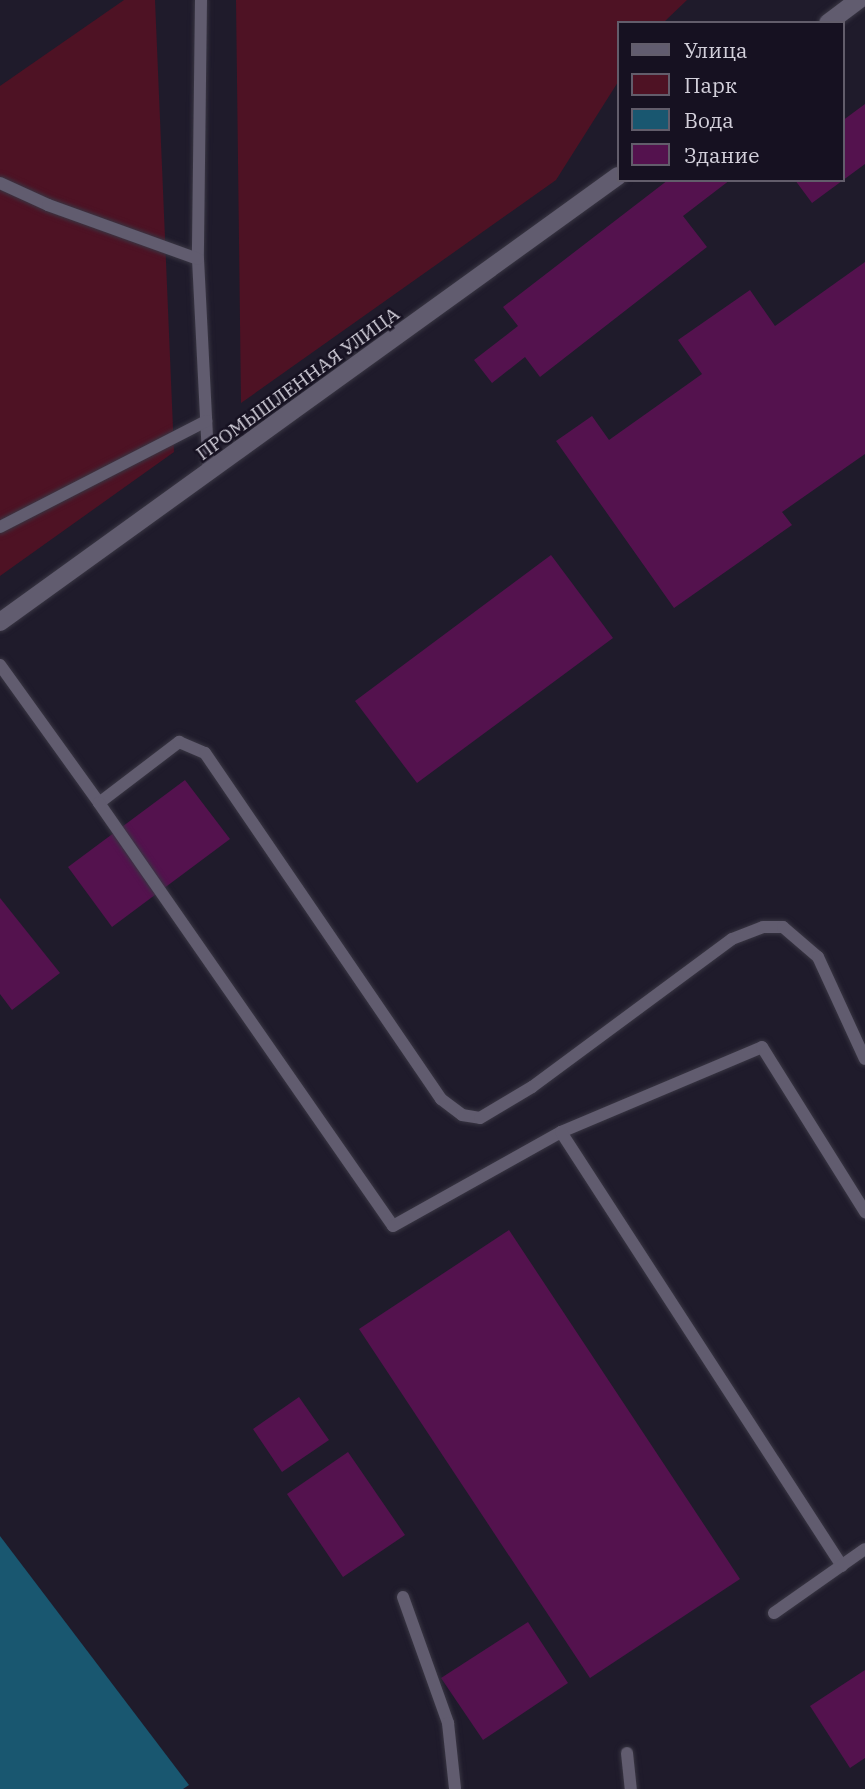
<!DOCTYPE html>
<html>
<head>
<meta charset="utf-8">
<style>
  body { margin:0 }
  #map { position:relative; width:865px; height:1789px; overflow:hidden; background:#1f1b2b; font-family:"IBM Plex Serif",serif }
  div>[style] { position:absolute }
  .green>* { inset:0; background:#4e1224 }
  .water>* { inset:0; background:#195770 }
  .building>* { inset:0; background:#54124e }
  .roads { filter:drop-shadow(0 0 2px #393643) drop-shadow(0 0 2px #393643) }
  .service>* { height:12px; margin:-6px; padding:0 6px; transform-origin:6px; border-radius:6px; background:#615c6f }
  .tertiary>* { height:18px; margin:-9px; padding:0 9px; transform-origin:9px; border-radius:9px; background:#615c6f }
  span { translate:-50% -50%; white-space:nowrap; text-align:center; line-height:1.15; -webkit-text-stroke:5px #161121; paint-order:stroke }
  .street-label { font-size:19px; color:#d3d0db }
  .legend { position:absolute; left:617px; top:21px; width:228px; height:161px; box-sizing:border-box; background:#161121; border:2px solid #625d6b; margin:0; padding:9px 12px; list-style:none; font-size:21px; color:#d3d0db }
  .legend li { display:flex; align-items:center; gap:14px; height:35px }
  .legend b { width:35px; border:2px solid #625d6b }
</style>
</head>
<body>
<div id="map">
  <div class="green">
    <i style="clip-path:polygon(124px 0,155px 0,174px 452px,0 576px,0 86px)"></i>
    <i style="clip-path:polygon(236px 0,687px 0,663px 23px,618px 23px,618px 82px,556px 180px,241px 403px)"></i>
  </div>
  <div class="water">
    <i style="clip-path:polygon(0 1536px,189px 1785px,183px 1789px,0 1789px)"></i>
  </div>
  <div class="building">
    <i style="clip-path:polygon(865px 104px,865px 164px,812px 203px,795px 180px,842px 180px,842px 121px)"></i>
    <i style="clip-path:polygon(668px 180px,730px 180px,683px 216px,707px 247px,540px 377px,525px 357px,492px 383px,474px 360px,518px 326px,503px 307px)"></i>
    <i style="clip-path:polygon(865px 262px,865px 454px,782px 512px,792px 525px,674px 608px,556px 441px,592px 416px,609px 440px,702px 374px,678px 340px,750px 290px,775px 326px)"></i>
    <i style="clip-path:polygon(551px 555px,613px 638px,417px 783px,355px 701px)"></i>
    <i style="clip-path:polygon(185px 780px,230px 839px,112px 927px,68px 867px)"></i>
    <i style="clip-path:polygon(0 898px,60px 973px,12px 1010px,0 994px)"></i>
    <i style="clip-path:polygon(509px 1230px,740px 1579px,590px 1678px,359px 1329px)"></i>
    <i style="clip-path:polygon(299px 1397px,329px 1440px,282px 1472px,253px 1429px)"></i>
    <i style="clip-path:polygon(348px 1452px,405px 1535px,343px 1577px,287px 1494px)"></i>
    <i style="clip-path:polygon(528px 1622px,568px 1683px,483px 1740px,441px 1678px)"></i>
    <i style="clip-path:polygon(865px 1670px,865px 1758px,850px 1768px,810px 1706px)"></i>
  </div>
  <div class="roads">
    <div class="service">
      <i style="left:201px;top:0;width:259px;rotate:90.7deg"></i>
      <i style="left:198px;top:259px;width:215px;rotate:87.1deg"></i>
      <i style="left:0;top:183px;width:53px;rotate:24.6deg"></i>
      <i style="left:48px;top:205px;width:159px;rotate:19.8deg"></i>
      <i style="left:0;top:527px;width:232px;rotate:-27.2deg"></i>
      <i style="left:0;top:665px;width:170px;rotate:54.3deg"></i>
      <i style="left:99px;top:803px;width:101px;rotate:-37.3deg"></i>
      <i style="left:179px;top:742px;width:28px;rotate:23deg"></i>
      <i style="left:205px;top:753px;width:419px;rotate:55.7deg"></i>
      <i style="left:441px;top:1099px;width:26px;rotate:37deg"></i>
      <i style="left:462px;top:1115px;width:18px;rotate:9deg"></i>
      <i style="left:480px;top:1118px;width:61px;rotate:-30.8deg"></i>
      <i style="left:532px;top:1087px;width:249px;rotate:-36.5deg"></i>
      <i style="left:732px;top:939px;width:33px;rotate:-21deg"></i>
      <i style="left:763px;top:927px;width:20px"></i>
      <i style="left:783px;top:927px;width:46px;rotate:40.6deg"></i>
      <i style="left:818px;top:957px;width:112px;rotate:65.3deg"></i>
      <i style="left:99px;top:803px;width:515px;rotate:55.2deg"></i>
      <i style="left:393px;top:1226px;width:193px;rotate:-29.2deg"></i>
      <i style="left:561px;top:1132px;width:218px;rotate:-22.9deg"></i>
      <i style="left:762px;top:1047px;width:195px;rotate:58deg"></i>
      <i style="left:561px;top:1132px;width:517px;rotate:57.08deg"></i>
      <i style="left:403px;top:1597px;width:134px;rotate:70.3deg"></i>
      <i style="left:448px;top:1723px;width:66px;rotate:83.9deg"></i>
      <i style="left:774px;top:1613px;width:111px;rotate:-35.1deg"></i>
      <i style="left:627px;top:1753px;width:36px;rotate:84deg"></i>
    </div>
    <div class="tertiary">
      <i style="left:828px;top:23px;width:39px;rotate:-37deg"></i>
      <i style="left:0;top:622px;width:762px;rotate:-35.82deg"></i>
    </div>
  </div>
  <div class="street-label">
    <span style="left:298px;top:384px;rotate:-36deg">ПРОМЫШЛЕННАЯ УЛИЦА</span>
  </div>
  <ul class="legend">
  <li><b style="height:9px;background:#615c6f"></b>Улица</li>
  <li><b style="height:19px;background:#4e1224"></b>Парк</li>
  <li><b style="height:19px;background:#195770"></b>Вода</li>
  <li><b style="height:19px;background:#54124e"></b>Здание</li>
  </ul>
</div>
</body>
</html>
